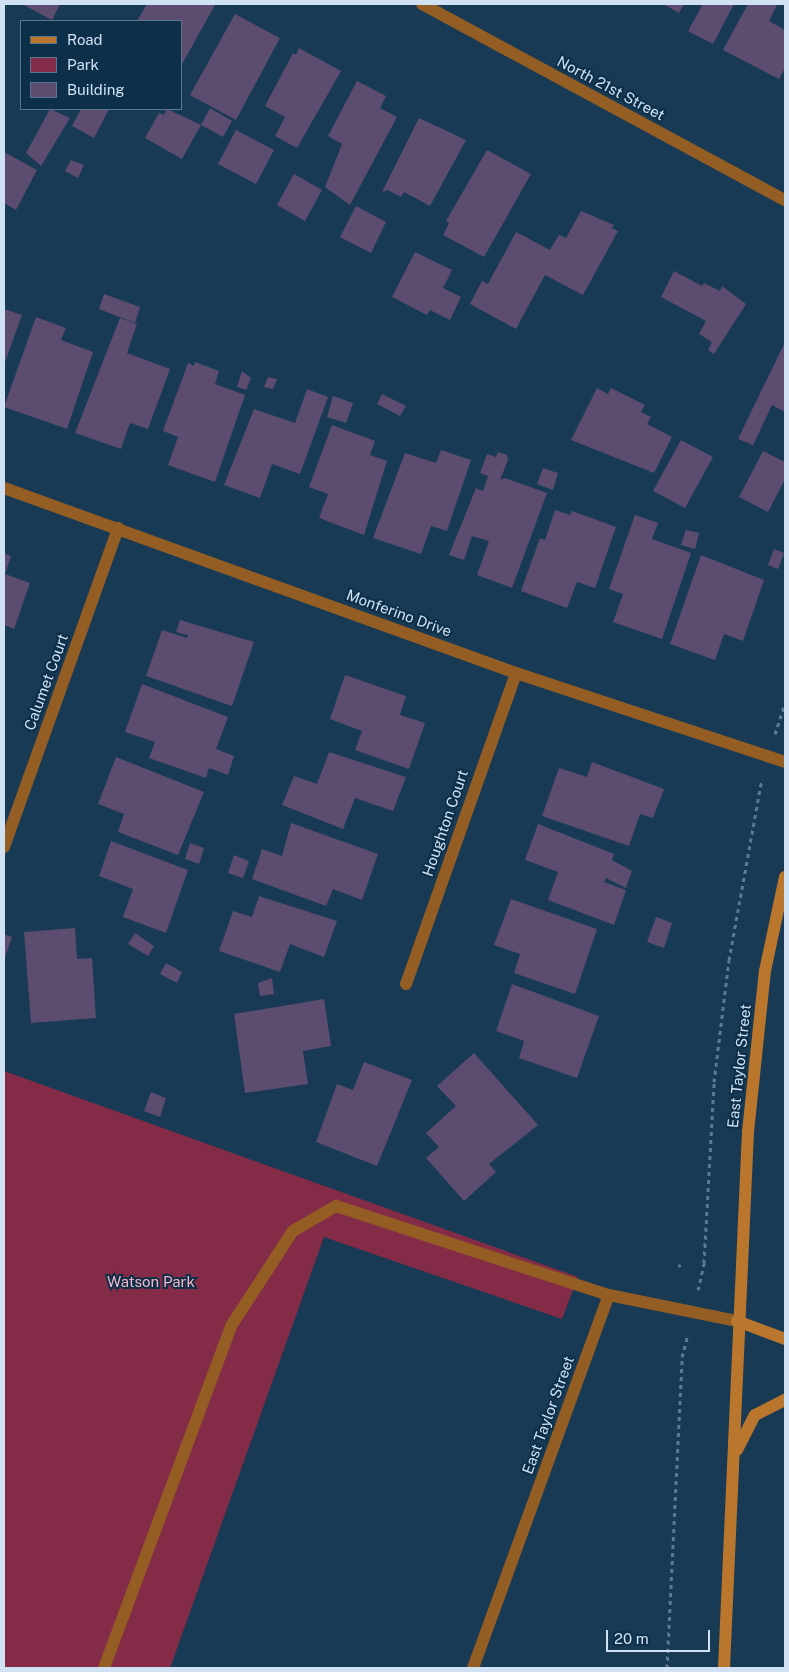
<!DOCTYPE html>
<html>
<head>
<meta charset="utf-8">
<style>
  body { margin:0 }
  #map { position:relative; width:789px; height:1672px; overflow:hidden; background:#183a54; font-family:"Public Sans",sans-serif }
  div>[style] { position:absolute }
  .green>* { inset:0; background:#842c47 }
  .building>* { inset:0; background:#5c4c70 }
  .path>* { height:3px; margin-top:-1.5px; transform-origin:0; background:repeating-linear-gradient(90deg,#5e7a91 0 4px,transparent 0 8px) }
  .lane>* { height:12px; margin:-6px; padding:0 6px; transform-origin:6px; border-radius:6px; background:#935d23 }
  .street>* { height:12px; margin:-6px; padding:0 6px; transform-origin:6px; border-radius:6px; background:#935d23 }
  .secondary>* { height:12px; margin:-6px; padding:0 6px; transform-origin:6px; border-radius:6px; background:#ba762c }
  span { translate:-50% -50%; white-space:nowrap; text-align:center; line-height:1.15; -webkit-text-stroke:4px #0d2f49; paint-order:stroke }
  .street-label { font-size:15px; color:#cfe1f2 }
  .park-label { font-size:15px; color:#f5b4c2 }
  .frame { position:absolute; inset:0; border:5px solid #cfe1f2; pointer-events:none }
  .legend { position:absolute; left:20px; top:20px; width:162px; height:90px; box-sizing:border-box; background:#0d2f49; border:1px solid #5b768d; margin:0; padding:6px 9px; list-style:none; font-size:15px; color:#cfe1f2 }
  .legend li { display:flex; align-items:center; gap:10px; height:25px }
  .legend b { width:25px; border:1px solid #5b768d }
  .scale { position:absolute; left:606px; top:1630px; width:104px; height:22px; box-sizing:border-box; border:2px solid #cfe1f2; border-top:0; padding-left:6px; font-size:15px; line-height:18px; white-space:nowrap; color:#cfe1f2; -webkit-text-stroke:4px #0d2f49; paint-order:stroke }
</style>
</head>
<body>
<div id="map">
  <div class="green">
    <i style="clip-path:polygon(4px 1071px,578px 1277px,562px 1319px,324px 1237px,170px 1668px,4px 1668px)"></i>
  </div>
  <div class="building">
    <i style="clip-path:polygon(22px 4px,60px 4px,52px 20px)"></i>
    <i style="clip-path:polygon(147px 4px,215px 5px,181px 66px,181px 21px,137px 21px)"></i>
    <i style="clip-path:polygon(663px 4px,684px 4px,679px 13px)"></i>
    <i style="clip-path:polygon(703px 4px,734px 4px,713px 44px,688px 31px)"></i>
    <i style="clip-path:polygon(748px 4px,777px 5px,769px 21px,785px 30px,785px 68px,779px 79px,723px 50px)"></i>
    <i style="clip-path:polygon(235px 14px,280px 38px,236px 120px,190px 95px)"></i>
    <i style="clip-path:polygon(299px 48px,341px 71px,297px 148px,275px 136px,285px 117px,265px 106px,293px 53px,296px 55px)"></i>
    <i style="clip-path:polygon(357px 81px,386px 96px,380px 108px,397px 117px,350px 205px,325px 187px,342px 144px,328px 136px)"></i>
    <i style="clip-path:polygon(210px 108px,232px 121px,223px 137px,201px 125px)"></i>
    <i style="clip-path:polygon(50px 109px,70px 118px,41px 166px,26px 153px)"></i>
    <i style="clip-path:polygon(81px 109px,109px 109px,94px 138px,72px 126px)"></i>
    <i style="clip-path:polygon(167px 109px,201px 125px,182px 159px,145px 138px,159px 113px,164px 115px)"></i>
    <i style="clip-path:polygon(419px 118px,466px 140px,430px 206px,404px 192px,401px 197px,388px 190px,382px 192px)"></i>
    <i style="clip-path:polygon(236px 130px,274px 150px,256px 184px,218px 164px)"></i>
    <i style="clip-path:polygon(487px 150px,531px 174px,484px 257px,443px 235px,449px 223px,446px 221px)"></i>
    <i style="clip-path:polygon(4px 152px,37px 170px,16px 210px,4px 203px)"></i>
    <i style="clip-path:polygon(71px 160px,84px 165px,78px 178px,65px 171px)"></i>
    <i style="clip-path:polygon(294px 174px,322px 190px,305px 221px,277px 205px)"></i>
    <i style="clip-path:polygon(356px 206px,386px 222px,371px 253px,340px 237px)"></i>
    <i style="clip-path:polygon(581px 211px,614px 225px,612px 228px,618px 231px,583px 295px,545px 275px,516px 329px,470px 304px,482px 281px,488px 284px,516px 232px,550px 250px,559px 235px,566px 238px)"></i>
    <i style="clip-path:polygon(415px 252px,452px 270px,443px 288px,461px 297px,450px 320px,430px 310px,427px 315px,392px 297px)"></i>
    <i style="clip-path:polygon(674px 271px,702px 286px,704px 283px,720px 291px,722px 286px,746px 304px,714px 354px,708px 350px,712px 342px,699px 334px,706px 321px,661px 297px)"></i>
    <i style="clip-path:polygon(104px 294px,140px 307px,135px 323px,99px 309px)"></i>
    <i style="clip-path:polygon(4px 309px,22px 315px,4px 365px)"></i>
    <i style="clip-path:polygon(36px 317px,66px 328px,61px 340px,93px 352px,67px 429px,4px 407px)"></i>
    <i style="clip-path:polygon(120px 318px,137px 324px,127px 353px,170px 369px,148px 429px,130px 423px,121px 449px,75px 433px)"></i>
    <i style="clip-path:polygon(785px 342px,785px 412px,772px 405px,753px 445px,738px 439px)"></i>
    <i style="clip-path:polygon(195px 362px,219px 371px,215px 384px,245px 395px,215px 482px,168px 465px,178px 437px,163px 431px,188px 363px,194px 366px)"></i>
    <i style="clip-path:polygon(242px 371px,251px 378px,246px 390px,237px 387px)"></i>
    <i style="clip-path:polygon(268px 377px,277px 379px,273px 389px,264px 387px)"></i>
    <i style="clip-path:polygon(597px 388px,608px 394px,611px 388px,645px 405px,641px 412px,651px 417px,647px 424px,672px 437px,654px 473px,571px 440px)"></i>
    <i style="clip-path:polygon(307px 389px,328px 397px,300px 474px,272px 464px,260px 498px,224px 485px,254px 409px,295px 423px)"></i>
    <i style="clip-path:polygon(382px 394px,406px 406px,400px 416px,377px 404px)"></i>
    <i style="clip-path:polygon(333px 396px,353px 403px,346px 423px,327px 417px)"></i>
    <i style="clip-path:polygon(332px 425px,375px 441px,370px 455px,387px 461px,364px 535px,319px 518px,328px 494px,309px 487px)"></i>
    <i style="clip-path:polygon(681px 440px,713px 457px,685px 508px,653px 491px)"></i>
    <i style="clip-path:polygon(441px 450px,471px 460px,447px 531px,431px 526px,421px 554px,373px 538px,405px 453px,436px 463px)"></i>
    <i style="clip-path:polygon(763px 451px,785px 462px,785px 479px,768px 512px,739px 497px)"></i>
    <i style="clip-path:polygon(498px 452px,507px 455px,508px 460px,500px 480px,505px 478px,547px 493px,512px 588px,477px 575px,489px 541px,472px 536px,464px 560px,449px 555px,476px 488px,483px 491px,488px 476px,480px 473px,487px 454px,496px 457px)"></i>
    <i style="clip-path:polygon(543px 468px,558px 473px,553px 490px,537px 484px)"></i>
    <i style="clip-path:polygon(555px 510px,570px 515px,572px 511px,616px 527px,595px 588px,577px 582px,567px 608px,521px 591px,540px 538px,545px 540px)"></i>
    <i style="clip-path:polygon(635px 515px,658px 523px,652px 539px,691px 553px,662px 639px,613px 622px,623px 594px,609px 589px)"></i>
    <i style="clip-path:polygon(686px 530px,699px 533px,695px 549px,681px 545px)"></i>
    <i style="clip-path:polygon(774px 549px,784px 553px,778px 569px,768px 565px)"></i>
    <i style="clip-path:polygon(4px 553px,11px 556px,5px 574px,30px 583px,14px 629px,4px 625px)"></i>
    <i style="clip-path:polygon(701px 555px,764px 580px,743px 641px,724px 634px,715px 660px,670px 644px)"></i>
    <i style="clip-path:polygon(180px 620px,254px 642px,232px 706px,146px 676px,162px 630px,187px 638px,188px 635px,176px 632px)"></i>
    <i style="clip-path:polygon(345px 675px,406px 696px,400px 715px,425px 723px,409px 769px,355px 750px,362px 731px,330px 719px)"></i>
    <i style="clip-path:polygon(142px 684px,228px 717px,216px 749px,234px 756px,228px 775px,209px 768px,206px 778px,149px 758px,155px 742px,125px 732px)"></i>
    <i style="clip-path:polygon(329px 752px,406px 777px,393px 811px,355px 798px,343px 829px,282px 805px,294px 776px,317px 784px)"></i>
    <i style="clip-path:polygon(116px 757px,204px 792px,178px 855px,118px 832px,124px 814px,98px 804px)"></i>
    <i style="clip-path:polygon(592px 762px,664px 789px,653px 818px,640px 814px,629px 846px,542px 816px,559px 768px,587px 777px)"></i>
    <i style="clip-path:polygon(291px 823px,378px 854px,362px 900px,333px 889px,326px 906px,252px 879px,262px 849px,282px 856px)"></i>
    <i style="clip-path:polygon(538px 824px,614px 854px,612px 860px,632px 871px,626px 888px,606px 878px,604px 882px,626px 890px,614px 925px,548px 900px,558px 872px,525px 860px)"></i>
    <i style="clip-path:polygon(111px 841px,188px 870px,166px 933px,123px 917px,133px 889px,99px 876px)"></i>
    <i style="clip-path:polygon(190px 843px,204px 848px,199px 864px,185px 859px)"></i>
    <i style="clip-path:polygon(234px 855px,249px 861px,243px 878px,228px 873px)"></i>
    <i style="clip-path:polygon(259px 896px,337px 921px,324px 957px,290px 944px,280px 972px,219px 951px,233px 911px,252px 917px)"></i>
    <i style="clip-path:polygon(511px 899px,597px 929px,575px 994px,514px 973px,520px 954px,494px 945px)"></i>
    <i style="clip-path:polygon(656px 917px,672px 923px,664px 948px,647px 942px)"></i>
    <i style="clip-path:polygon(75px 928px,77px 959px,92px 958px,96px 1018px,31px 1023px,24px 932px)"></i>
    <i style="clip-path:polygon(135px 933px,154px 946px,148px 956px,128px 944px)"></i>
    <i style="clip-path:polygon(4px 934px,12px 937px,4px 960px)"></i>
    <i style="clip-path:polygon(166px 963px,182px 972px,177px 983px,160px 974px)"></i>
    <i style="clip-path:polygon(272px 978px,274px 994px,260px 996px,258px 983px)"></i>
    <i style="clip-path:polygon(512px 984px,599px 1016px,577px 1078px,519px 1058px,524px 1041px,496px 1031px)"></i>
    <i style="clip-path:polygon(324px 999px,331px 1046px,303px 1051px,308px 1084px,245px 1093px,234px 1014px)"></i>
    <i style="clip-path:polygon(474px 1053px,538px 1125px,489px 1164px,496px 1172px,464px 1201px,426px 1158px,439px 1147px,426px 1133px,456px 1106px,437px 1086px)"></i>
    <i style="clip-path:polygon(364px 1062px,412px 1080px,377px 1166px,316px 1142px,337px 1084px,353px 1090px)"></i>
    <i style="clip-path:polygon(151px 1092px,166px 1098px,160px 1117px,144px 1111px)"></i>
  </div>
  <div class="path">
    <i style="left:775px;top:734px;width:32px;rotate:-72deg"></i>
    <i style="left:678px;top:1265px;width:3px;rotate:18deg"></i>
    <i style="left:698px;top:1290px;width:28px;rotate:-77deg"></i>
    <i style="left:704px;top:1263px;width:181px;rotate:-86.8deg"></i>
    <i style="left:714px;top:1082px;width:123px;rotate:-83deg"></i>
    <i style="left:729px;top:960px;width:184px;rotate:-79.7deg"></i>
    <i style="left:667px;top:1668px;width:311px;rotate:-87.2deg"></i>
    <i style="left:682px;top:1357px;width:23px;rotate:-75deg"></i>
  </div>
  <div class="lane">
    <i style="left:104px;top:1668px;width:365px;rotate:-69.6deg"></i>
    <i style="left:231px;top:1326px;width:113px;rotate:-56.9deg"></i>
    <i style="left:293px;top:1231px;width:50px;rotate:-30.2deg"></i>
    <i style="left:336px;top:1206px;width:287px;rotate:18.1deg"></i>
  </div>
  <div class="street">
    <i style="left:422px;top:4px;width:413px;rotate:28.4deg"></i>
    <i style="left:4px;top:488px;width:544px;rotate:19.87deg"></i>
    <i style="left:516px;top:673px;width:283px;rotate:18.3deg"></i>
    <i style="left:4px;top:847px;width:339px;rotate:-70.3deg"></i>
    <i style="left:406px;top:984px;width:330px;rotate:-70.5deg"></i>
    <i style="left:473px;top:1668px;width:397px;rotate:-70deg"></i>
    <i style="left:609px;top:1295px;width:131px;rotate:11.5deg"></i>
  </div>
  <div class="secondary">
    <i style="left:737px;top:1321px;width:51px;rotate:20.6deg"></i>
    <i style="left:737px;top:1450px;width:39px;rotate:-63deg"></i>
    <i style="left:755px;top:1415px;width:34px;rotate:-27deg"></i>
    <i style="left:724px;top:1668px;width:537px;rotate:-87.44deg"></i>
    <i style="left:748px;top:1132px;width:162px;rotate:-84deg"></i>
    <i style="left:765px;top:971px;width:96px;rotate:-78deg"></i>
  </div>
  <div class="street-label">
    <span style="left:611px;top:88px;rotate:28deg">North 21st Street</span>
    <span style="left:399px;top:613px;rotate:20deg">Monferino Drive</span>
    <span style="left:46px;top:682px;rotate:-70deg">Calumet Court</span>
    <span style="left:445px;top:823px;rotate:-71deg">Houghton Court</span>
    <span style="left:739px;top:1066px;rotate:-84deg">East Taylor Street</span>
    <span style="left:548px;top:1415px;rotate:-70deg">East Taylor Street</span>
  </div>
  <div class="park-label">
    <span style="left:151px;top:1282px">Watson Park</span>
  </div>
  <div class="frame"></div>
  <ul class="legend">
  <li><b style="height:6px;background:#ba762c"></b>Road</li>
  <li><b style="height:14px;background:#842c47"></b>Park</li>
  <li><b style="height:14px;background:#5c4c70"></b>Building</li>
  </ul>
  <div class="scale">20 m</div>
</div>
</body>
</html>
